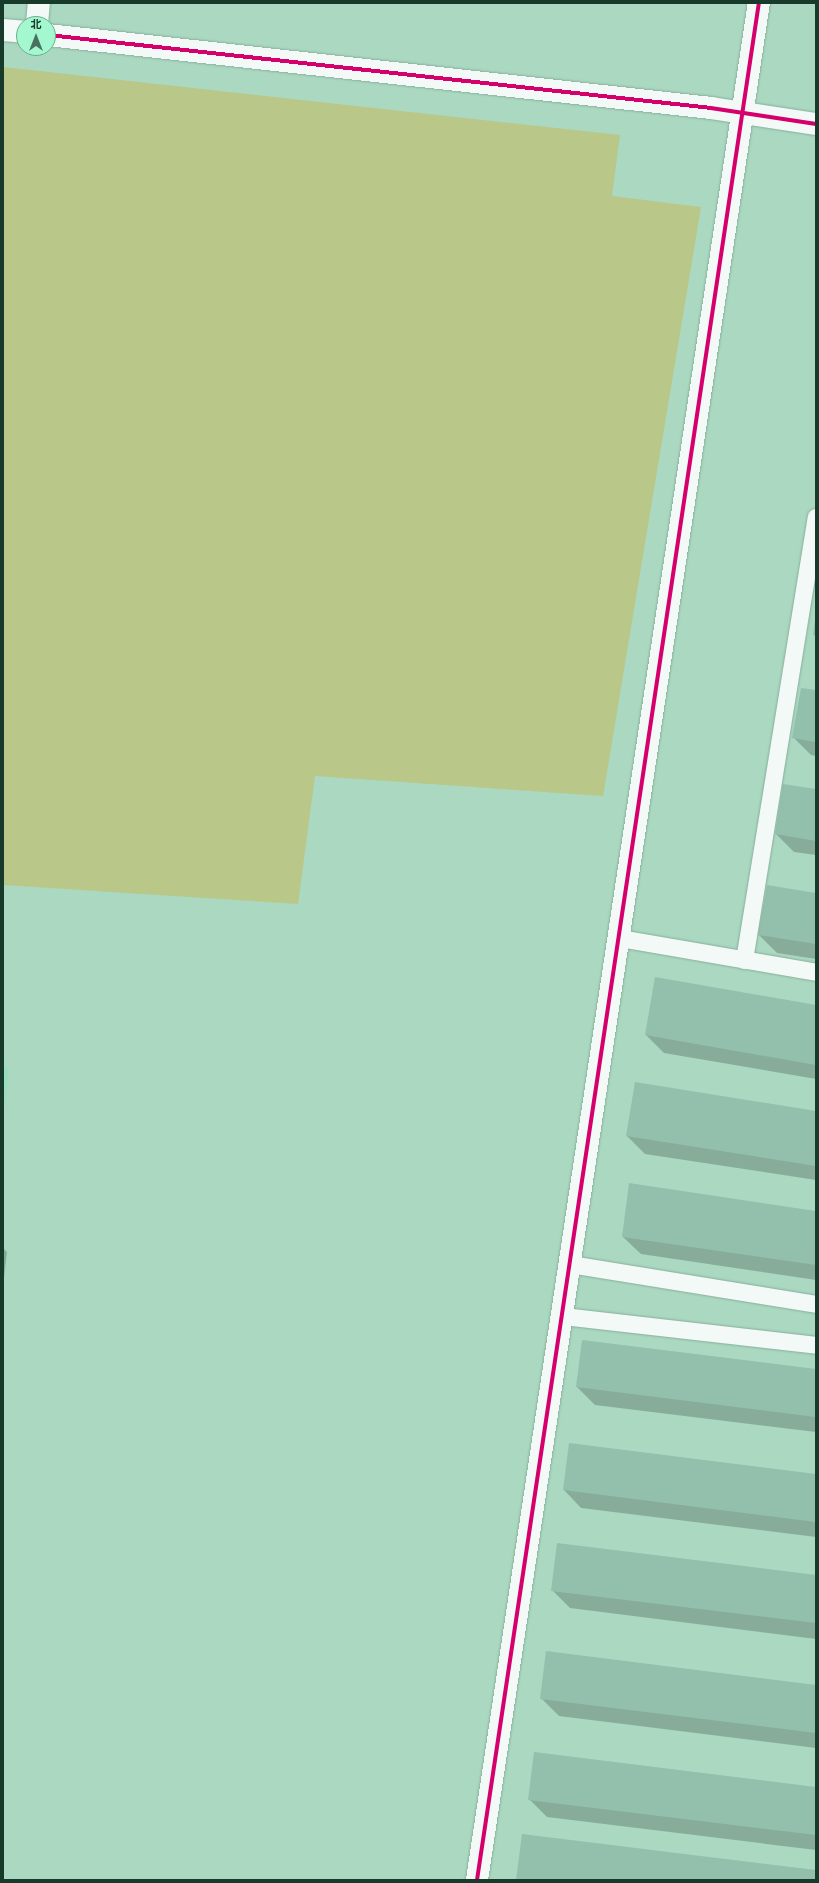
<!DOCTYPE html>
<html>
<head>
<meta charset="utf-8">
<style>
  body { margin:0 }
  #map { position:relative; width:819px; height:1883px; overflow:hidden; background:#aad8c1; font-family:"Nunito Sans","Noto Sans SC",sans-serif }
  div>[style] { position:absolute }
  .built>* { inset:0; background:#97dfbc }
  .green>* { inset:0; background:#b9c788 }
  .shadow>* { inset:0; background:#0003 }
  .building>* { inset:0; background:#93c0ac }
  .roads { filter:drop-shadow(0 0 1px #89ae9c) drop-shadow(0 0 1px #89ae9c) }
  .service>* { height:17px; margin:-8.5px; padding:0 8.5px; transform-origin:8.5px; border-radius:8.5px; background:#f2f9f6 }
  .minor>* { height:22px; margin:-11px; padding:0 11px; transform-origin:11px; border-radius:11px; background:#f2f9f6 }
  .tertiary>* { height:22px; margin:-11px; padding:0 11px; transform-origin:11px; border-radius:11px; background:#f2f9f6 }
  .cycleway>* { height:4px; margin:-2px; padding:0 2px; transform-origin:2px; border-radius:2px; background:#d6006c }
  span { translate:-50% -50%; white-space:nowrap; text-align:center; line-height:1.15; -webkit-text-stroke:3px #a4f8cf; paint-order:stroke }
  .frame { position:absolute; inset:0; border:4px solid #173a2b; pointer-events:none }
  .north { position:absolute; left:16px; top:16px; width:40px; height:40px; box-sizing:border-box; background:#a4f8cf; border:1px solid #6cac8d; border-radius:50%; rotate:0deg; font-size:11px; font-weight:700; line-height:16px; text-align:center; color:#173a2b }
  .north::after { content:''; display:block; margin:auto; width:14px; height:18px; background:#4a7160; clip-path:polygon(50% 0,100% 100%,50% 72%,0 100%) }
</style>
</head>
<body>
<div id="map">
  <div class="built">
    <i style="clip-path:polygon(3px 1068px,9px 1069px,3px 1118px)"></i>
  </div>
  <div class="green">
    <i style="clip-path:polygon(3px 67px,620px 135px,612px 196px,701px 207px,603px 796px,315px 776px,298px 904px,3px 885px)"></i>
  </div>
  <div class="shadow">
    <i style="clip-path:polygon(816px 691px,816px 756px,811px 755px,794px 738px)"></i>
    <i style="clip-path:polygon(816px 790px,816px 855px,794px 852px,776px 834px)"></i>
    <i style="clip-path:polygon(816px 894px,816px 959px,777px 953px,759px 935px)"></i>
    <i style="clip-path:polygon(816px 1006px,816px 1079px,664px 1053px,646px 1035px)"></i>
    <i style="clip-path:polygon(816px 1112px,816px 1180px,645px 1154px,627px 1136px)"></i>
    <i style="clip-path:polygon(816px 1212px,816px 1280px,641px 1254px,623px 1237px)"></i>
    <i style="clip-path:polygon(3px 1248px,7px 1252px,3px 1286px)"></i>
    <i style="clip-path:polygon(816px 1370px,816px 1432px,595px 1405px,577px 1387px)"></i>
    <i style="clip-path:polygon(816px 1475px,816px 1537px,581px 1508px,564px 1490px)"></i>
    <i style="clip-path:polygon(816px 1576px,816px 1639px,570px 1608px,552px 1590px)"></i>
    <i style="clip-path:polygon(816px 1686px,816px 1748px,559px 1716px,541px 1698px)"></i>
    <i style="clip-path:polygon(816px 1788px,816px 1850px,547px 1817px,529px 1799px)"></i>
  </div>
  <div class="building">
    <i style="clip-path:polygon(815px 620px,816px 620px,816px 636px,813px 635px)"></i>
    <i style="clip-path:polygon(801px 688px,816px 690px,816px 742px,792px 738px)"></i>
    <i style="clip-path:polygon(783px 784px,816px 789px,816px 841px,775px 834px)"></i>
    <i style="clip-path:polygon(767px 885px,816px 893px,816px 944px,758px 935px)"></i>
    <i style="clip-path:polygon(655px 977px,816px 1005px,816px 1065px,645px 1035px)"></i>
    <i style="clip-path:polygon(635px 1082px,816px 1111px,816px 1166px,626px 1136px)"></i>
    <i style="clip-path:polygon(629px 1183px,816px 1211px,816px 1265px,622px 1237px)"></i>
    <i style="clip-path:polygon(582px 1340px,816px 1369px,816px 1417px,576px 1387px)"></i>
    <i style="clip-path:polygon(569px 1443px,816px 1474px,816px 1522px,563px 1490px)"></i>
    <i style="clip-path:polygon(557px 1543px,816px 1575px,816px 1623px,551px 1591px)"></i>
    <i style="clip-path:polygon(546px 1651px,816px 1685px,816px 1733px,540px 1699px)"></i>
    <i style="clip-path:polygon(534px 1752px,816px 1787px,816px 1835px,528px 1800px)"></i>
    <i style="clip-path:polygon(522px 1834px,816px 1870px,816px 1880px,516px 1880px)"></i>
  </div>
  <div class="roads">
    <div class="service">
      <i style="left:620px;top:938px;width:199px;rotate:9.8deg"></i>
      <i style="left:744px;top:960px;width:449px;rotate:-80.8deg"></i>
      <i style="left:570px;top:1264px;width:249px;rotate:9.2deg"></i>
      <i style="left:563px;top:1316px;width:255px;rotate:6.5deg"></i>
    </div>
    <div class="minor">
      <i style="left:37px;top:24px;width:21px;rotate:-85deg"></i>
      <i style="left:477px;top:1880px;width:1898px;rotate:-81.46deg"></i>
    </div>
    <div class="tertiary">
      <i style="left:3px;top:30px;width:21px;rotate:5deg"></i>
      <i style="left:48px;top:35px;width:667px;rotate:6.28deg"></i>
      <i style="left:711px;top:108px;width:106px;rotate:8.7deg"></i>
    </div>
  </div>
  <div class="cycleway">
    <i style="left:48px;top:35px;width:667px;rotate:6.28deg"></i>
    <i style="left:711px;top:108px;width:106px;rotate:8.7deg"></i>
    <i style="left:477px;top:1880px;width:1898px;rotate:-81.46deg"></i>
  </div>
  <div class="frame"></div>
  <div class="north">北</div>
</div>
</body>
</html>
